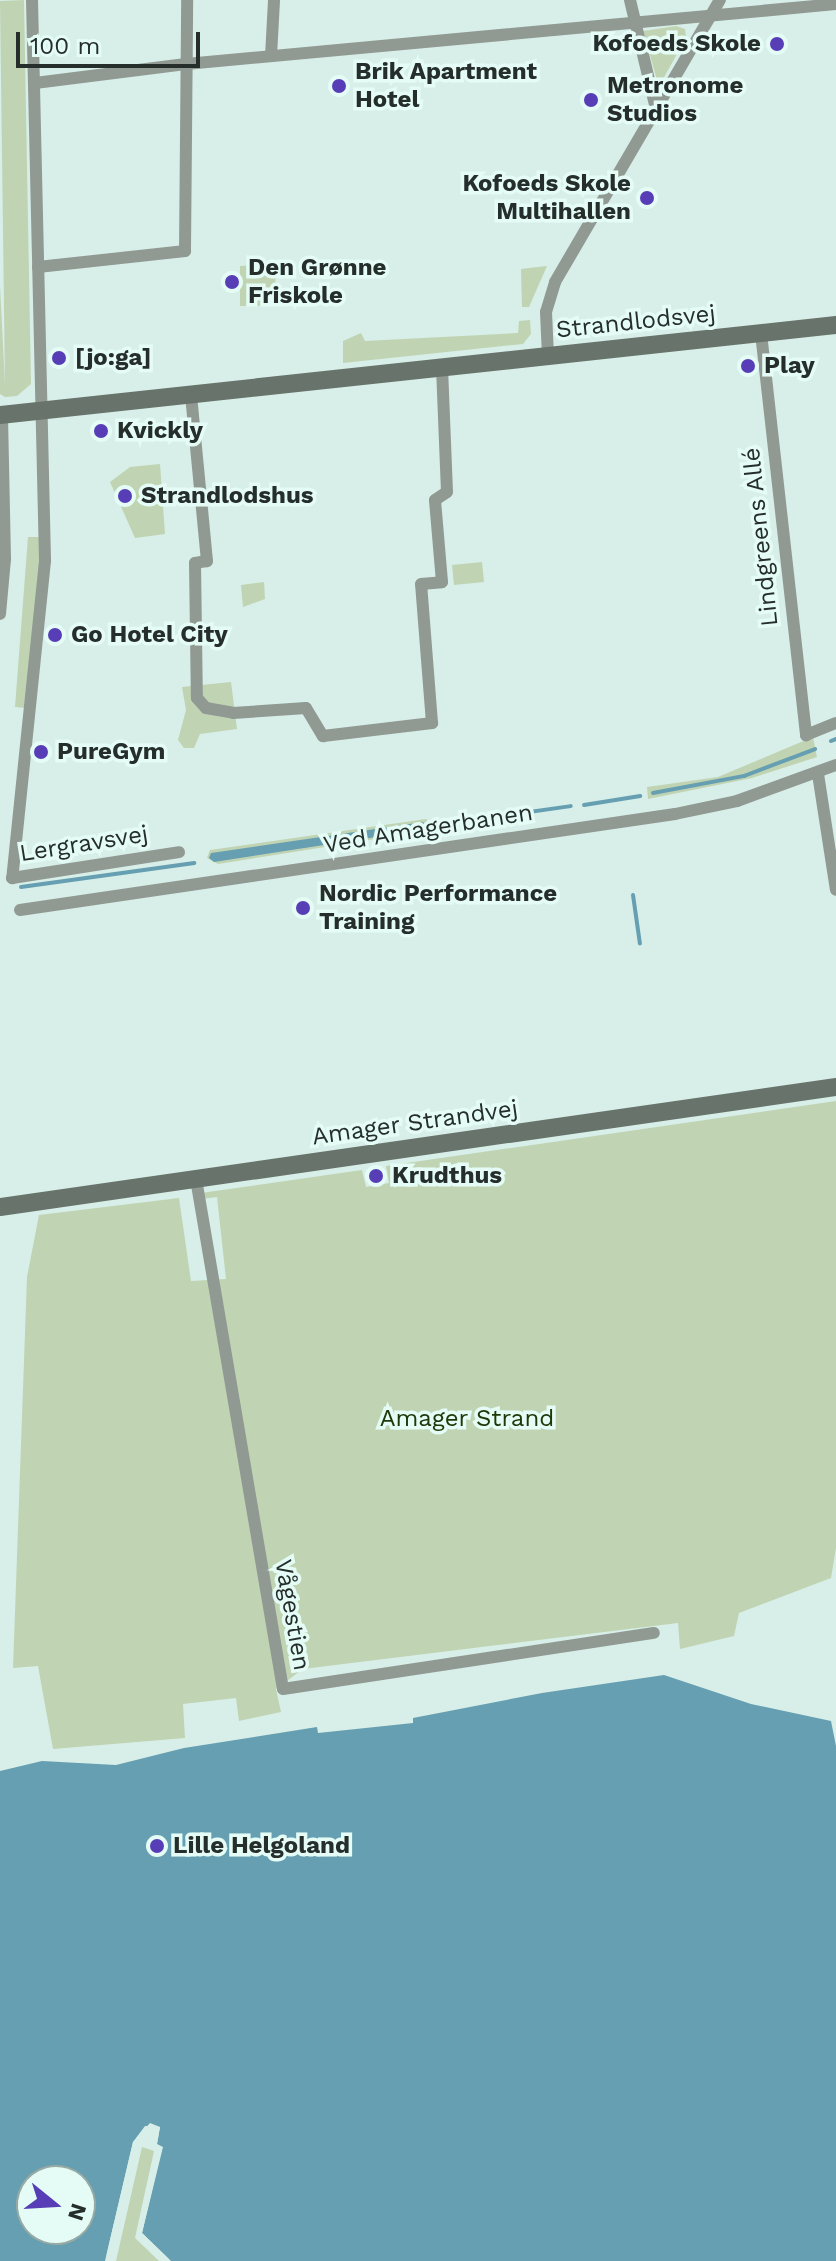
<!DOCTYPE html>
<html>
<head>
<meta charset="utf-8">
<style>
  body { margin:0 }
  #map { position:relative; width:836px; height:2261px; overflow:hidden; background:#d7efe8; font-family:"Work Sans",sans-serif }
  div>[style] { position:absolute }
  .green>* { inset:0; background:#c0d4b3 }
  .water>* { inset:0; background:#669fb1 }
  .pier>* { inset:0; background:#d7efe8 }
  .stream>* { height:4px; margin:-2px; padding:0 2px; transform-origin:2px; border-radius:2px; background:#669fb1 }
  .street>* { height:12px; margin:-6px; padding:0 6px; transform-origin:6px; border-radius:6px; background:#919993 }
  .secondary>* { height:18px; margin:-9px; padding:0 9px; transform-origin:9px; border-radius:9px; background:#68736b }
  .dots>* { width:22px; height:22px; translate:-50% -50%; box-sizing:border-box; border:4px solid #e4fcf5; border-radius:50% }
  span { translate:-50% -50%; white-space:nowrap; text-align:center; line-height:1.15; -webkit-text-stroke:7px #e4fcf5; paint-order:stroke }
  .poi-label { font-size:24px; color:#252e2b; font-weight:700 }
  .right { translate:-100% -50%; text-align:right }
  .left { translate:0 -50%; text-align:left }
  .street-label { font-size:24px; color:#252e2b }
  .park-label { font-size:24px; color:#203809 }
  .north { position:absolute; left:16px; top:2165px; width:80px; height:80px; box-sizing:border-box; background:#e4fcf5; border:2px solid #98aaa4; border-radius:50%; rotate:108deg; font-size:22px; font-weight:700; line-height:32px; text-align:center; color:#252e2b }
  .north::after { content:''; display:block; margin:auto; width:28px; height:36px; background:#573eb6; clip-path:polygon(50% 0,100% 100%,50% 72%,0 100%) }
  .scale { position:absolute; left:16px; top:32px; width:184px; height:36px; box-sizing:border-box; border:4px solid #252e2b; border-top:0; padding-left:10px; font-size:24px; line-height:28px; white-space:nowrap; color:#252e2b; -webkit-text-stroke:6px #e4fcf5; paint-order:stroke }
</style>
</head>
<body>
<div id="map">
  <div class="green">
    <i style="clip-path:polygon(24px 0,31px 384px,17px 396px,5px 397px,0 394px,0 285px,5px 385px,0 1px)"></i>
    <i style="clip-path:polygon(676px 26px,685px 29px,686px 38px,663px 79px,657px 80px,643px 31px)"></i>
    <i style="clip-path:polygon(275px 264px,276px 306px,240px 306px,240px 266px)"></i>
    <i style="clip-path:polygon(547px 266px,529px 307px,522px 307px,521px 269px)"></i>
    <i style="clip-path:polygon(530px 320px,531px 334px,523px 344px,343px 363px,343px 341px,361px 333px,365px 341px,518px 333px,519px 321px)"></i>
    <i style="clip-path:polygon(160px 464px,165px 534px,135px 538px,110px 482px,130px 467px)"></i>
    <i style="clip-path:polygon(28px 537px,39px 537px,39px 606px,25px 708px,15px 707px)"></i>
    <i style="clip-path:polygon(482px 562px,484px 582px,454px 585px,452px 565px)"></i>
    <i style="clip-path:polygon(264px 582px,265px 599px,243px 607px,241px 585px)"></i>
    <i style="clip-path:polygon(231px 682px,237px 729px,200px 734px,194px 748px,184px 748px,178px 740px,186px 710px,182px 687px)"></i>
    <i style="clip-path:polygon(813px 737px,817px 757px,752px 778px,648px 799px,647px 787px,718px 777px)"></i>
    <i style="clip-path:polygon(426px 819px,430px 824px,426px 831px,218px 864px,207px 858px,210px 850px)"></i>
    <i style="clip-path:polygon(836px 1101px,836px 1548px,831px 1578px,739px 1613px,734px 1636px,680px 1649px,678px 1623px,303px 1669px,276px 1689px,281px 1712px,239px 1721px,236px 1698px,183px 1704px,185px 1738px,53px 1749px,38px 1666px,13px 1668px,27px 1277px,39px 1215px,179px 1198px,191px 1281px,226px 1279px,217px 1197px,201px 1199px,201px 1193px,362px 1170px,366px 1187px,389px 1183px,386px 1166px)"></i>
    <i style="clip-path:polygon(142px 2147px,154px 2151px,135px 2238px,159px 2261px,116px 2261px)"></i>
  </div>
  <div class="water">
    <i style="clip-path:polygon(423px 822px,428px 829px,214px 862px,209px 858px,211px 853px)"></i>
    <i style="clip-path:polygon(evenodd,664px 1675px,751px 1704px,831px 1721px,836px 1746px,836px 2261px,171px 2261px,142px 2233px,162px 2148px,157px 2144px,160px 2127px,145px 2126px,133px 2142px,105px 2261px,0 2261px,0 1771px,42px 1761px,116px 1765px,184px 1748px,317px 1727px,318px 1733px,413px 1723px,413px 1718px,542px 1693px,664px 1675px,32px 2181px,80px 2181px,80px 2229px,32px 2229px,32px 2181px)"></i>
  </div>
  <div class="pier">
    <i style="clip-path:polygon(150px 2123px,160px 2127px,157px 2144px,163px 2147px,142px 2233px,171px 2261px,138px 2234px,158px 2149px,153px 2145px,156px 2128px,151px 2127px,136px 2145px,105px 2261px,133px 2142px)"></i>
  </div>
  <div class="stream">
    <i style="left:831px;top:741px;width:5px;rotate:-22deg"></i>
    <i style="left:653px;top:793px;width:93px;rotate:-10.6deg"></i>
    <i style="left:744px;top:776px;width:76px;rotate:-20.8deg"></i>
    <i style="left:584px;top:805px;width:57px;rotate:-9.1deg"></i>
    <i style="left:438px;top:825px;width:134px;rotate:-8.1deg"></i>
    <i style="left:21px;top:887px;width:175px;rotate:-7.9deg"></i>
    <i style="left:633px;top:895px;width:49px;rotate:81.9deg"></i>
  </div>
  <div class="street">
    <i style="left:32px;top:0;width:561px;rotate:88.67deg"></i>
    <i style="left:45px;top:561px;width:319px;rotate:95.9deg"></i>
    <i style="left:12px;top:878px;width:169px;rotate:-8.8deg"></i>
    <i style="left:630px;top:0;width:112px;rotate:76.6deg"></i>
    <i style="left:271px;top:56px;width:56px;rotate:-86.9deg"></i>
    <i style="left:35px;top:83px;width:152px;rotate:-7.2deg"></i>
    <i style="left:186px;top:64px;width:653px;rotate:-5.27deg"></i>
    <i style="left:38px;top:267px;width:148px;rotate:-6.2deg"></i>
    <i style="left:185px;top:251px;width:251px;rotate:-89.5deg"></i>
    <i style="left:761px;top:333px;width:405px;rotate:83.6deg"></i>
    <i style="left:806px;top:735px;width:32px;rotate:-22deg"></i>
    <i style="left:548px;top:356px;width:44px;rotate:-92.6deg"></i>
    <i style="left:546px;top:312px;width:31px;rotate:-73deg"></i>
    <i style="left:555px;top:282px;width:327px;rotate:-59.7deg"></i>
    <i style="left:191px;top:395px;width:167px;rotate:84.5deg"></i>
    <i style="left:207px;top:561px;width:12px;rotate:171deg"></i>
    <i style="left:195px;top:563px;width:135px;rotate:89.2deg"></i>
    <i style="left:197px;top:698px;width:13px;rotate:48deg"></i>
    <i style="left:206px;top:708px;width:27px;rotate:10deg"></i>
    <i style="left:233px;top:713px;width:73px;rotate:-3.9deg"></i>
    <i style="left:306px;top:708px;width:33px;rotate:59deg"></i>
    <i style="left:323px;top:736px;width:110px;rotate:-6.8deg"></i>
    <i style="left:432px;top:723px;width:139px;rotate:-94.5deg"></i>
    <i style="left:421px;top:584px;width:21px;rotate:-5deg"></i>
    <i style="left:442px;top:582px;width:82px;rotate:-94.9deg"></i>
    <i style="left:435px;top:500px;width:14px;rotate:-34deg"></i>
    <i style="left:447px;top:492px;width:124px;rotate:-92.3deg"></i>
    <i style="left:0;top:614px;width:55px;rotate:-84.8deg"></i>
    <i style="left:5px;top:559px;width:144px;rotate:-91.2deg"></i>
    <i style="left:818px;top:774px;width:117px;rotate:81.2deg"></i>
    <i style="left:20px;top:910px;width:662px;rotate:-8.34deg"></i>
    <i style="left:675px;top:814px;width:63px;rotate:-11.8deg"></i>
    <i style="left:737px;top:801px;width:105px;rotate:-20deg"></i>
    <i style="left:196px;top:1179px;width:517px;rotate:80.32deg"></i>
    <i style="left:283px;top:1689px;width:375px;rotate:-8.6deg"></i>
  </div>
  <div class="secondary">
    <i style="left:0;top:415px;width:841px;rotate:-6.14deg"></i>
    <i style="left:0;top:1207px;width:845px;rotate:-8.17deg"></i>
  </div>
  <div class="dots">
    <i style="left:777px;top:44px;background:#573eb6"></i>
    <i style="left:339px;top:86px;background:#573eb6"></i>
    <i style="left:591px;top:100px;background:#573eb6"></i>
    <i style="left:647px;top:198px;background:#573eb6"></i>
    <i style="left:232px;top:282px;background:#573eb6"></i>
    <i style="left:59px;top:358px;background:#573eb6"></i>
    <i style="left:748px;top:366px;background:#573eb6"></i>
    <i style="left:101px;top:431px;background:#573eb6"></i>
    <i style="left:125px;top:496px;background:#573eb6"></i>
    <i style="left:55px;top:635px;background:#573eb6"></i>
    <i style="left:41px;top:752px;background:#573eb6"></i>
    <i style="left:303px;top:908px;background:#573eb6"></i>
    <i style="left:376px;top:1176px;background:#573eb6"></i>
    <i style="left:157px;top:1846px;background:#573eb6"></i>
  </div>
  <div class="poi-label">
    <span class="right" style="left:761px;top:44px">Kofoeds Skole</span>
    <span class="left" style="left:355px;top:86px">Brik Apartment<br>Hotel</span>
    <span class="left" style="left:607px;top:100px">Metronome<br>Studios</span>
    <span class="right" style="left:631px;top:198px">Kofoeds Skole<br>Multihallen</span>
    <span class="left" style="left:248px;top:282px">Den Grønne<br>Friskole</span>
    <span class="left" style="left:75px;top:358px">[jo:ga]</span>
    <span class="left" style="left:764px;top:366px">Play</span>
    <span class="left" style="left:117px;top:431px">Kvickly</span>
    <span class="left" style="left:141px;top:496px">Strandlodshus</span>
    <span class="left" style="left:71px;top:635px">Go Hotel City</span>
    <span class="left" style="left:57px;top:752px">PureGym</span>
    <span class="left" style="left:319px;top:908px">Nordic Performance<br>Training</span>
    <span class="left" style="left:392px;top:1176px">Krudthus</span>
    <span class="left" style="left:173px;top:1846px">Lille Helgoland</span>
  </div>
  <div class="street-label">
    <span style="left:636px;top:322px;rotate:-6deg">Strandlodsvej</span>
    <span style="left:761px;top:537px;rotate:-96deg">Lindgreens Allé</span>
    <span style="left:428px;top:829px;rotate:-9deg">Ved Amagerbanen</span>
    <span style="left:84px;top:844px;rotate:-9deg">Lergravsvej</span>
    <span style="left:415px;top:1123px;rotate:-8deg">Amager Strandvej</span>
    <span style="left:292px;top:1615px;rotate:80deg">Vågestien</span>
  </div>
  <div class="park-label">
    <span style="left:467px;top:1419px">Amager Strand</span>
  </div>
  <div class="north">N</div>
  <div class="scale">100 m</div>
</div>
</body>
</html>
